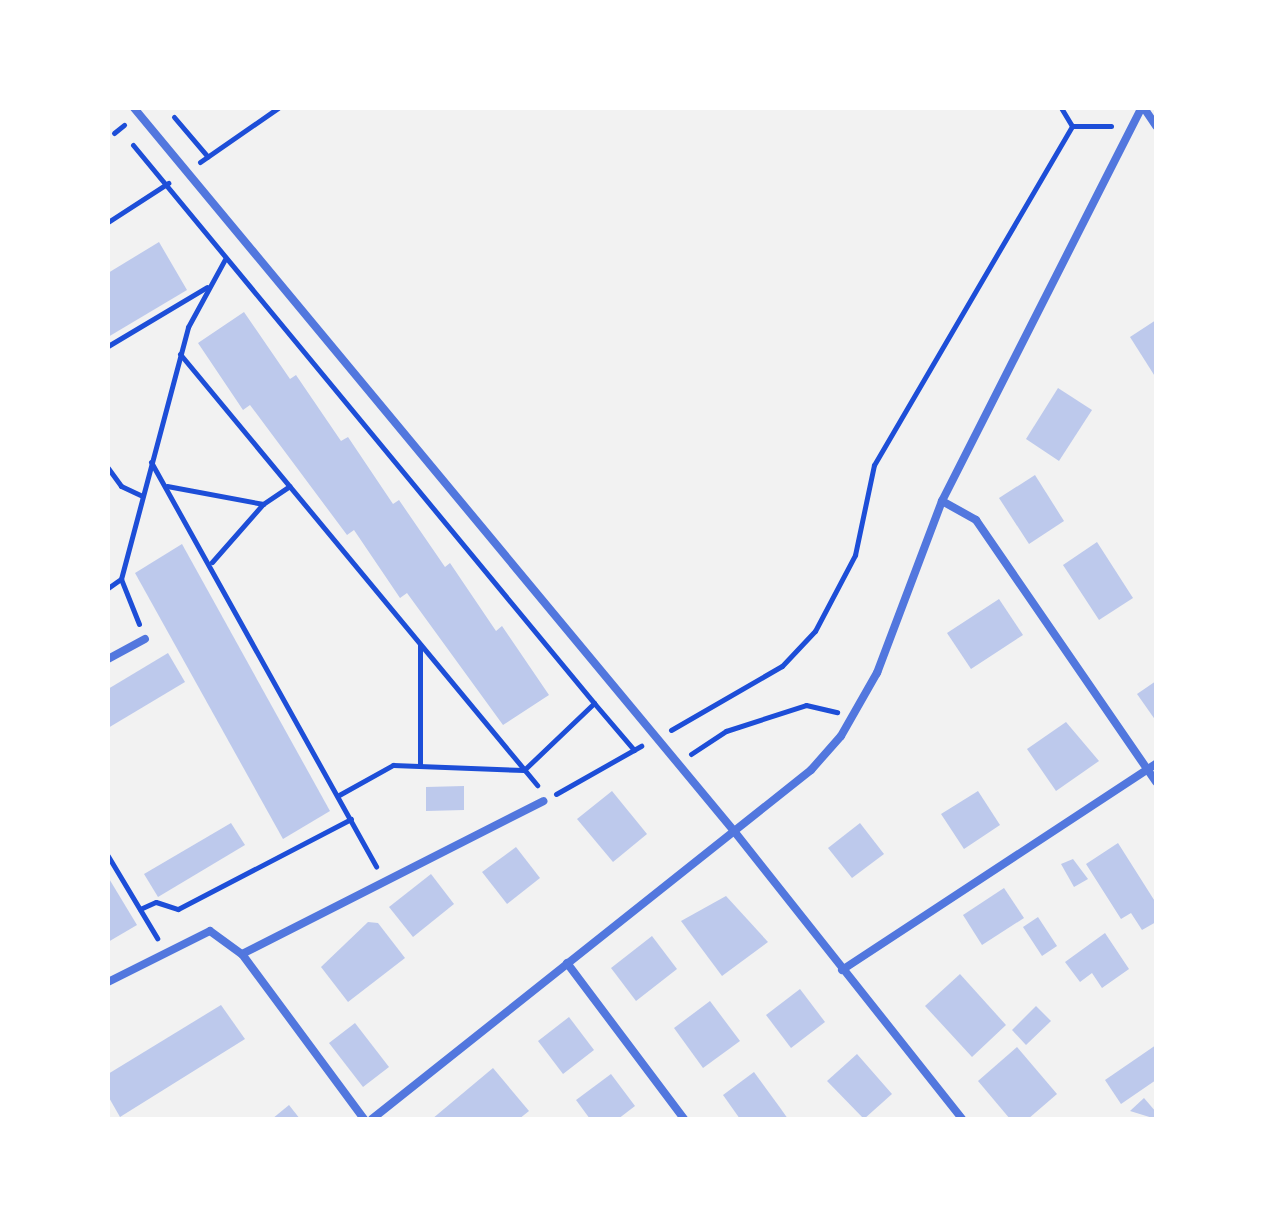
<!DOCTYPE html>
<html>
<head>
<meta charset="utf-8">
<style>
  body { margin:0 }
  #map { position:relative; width:1264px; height:1227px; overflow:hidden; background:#f2f2f2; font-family:Cabin,sans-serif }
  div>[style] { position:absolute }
  .building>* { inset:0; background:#bdc9ec }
  .path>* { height:5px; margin:-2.5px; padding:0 2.5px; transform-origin:2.5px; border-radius:2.5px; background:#1d4ed8 }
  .minor>* { height:8px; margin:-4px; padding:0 4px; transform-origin:4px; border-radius:4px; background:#5277de }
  span { translate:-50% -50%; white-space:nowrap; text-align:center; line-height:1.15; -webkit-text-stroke:7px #fff; paint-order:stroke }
  .frame { position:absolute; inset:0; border:110px solid #fff; pointer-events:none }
</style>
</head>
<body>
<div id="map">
  <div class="building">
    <i style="clip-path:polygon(159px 242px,187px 290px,108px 337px,108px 273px)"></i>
    <i style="clip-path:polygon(244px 312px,290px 379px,296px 375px,341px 441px,348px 437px,393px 504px,399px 500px,445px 567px,450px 563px,496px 631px,502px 626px,549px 695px,503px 725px,407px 593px,400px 598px,354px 530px,347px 535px,250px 405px,243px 410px,198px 343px)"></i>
    <i style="clip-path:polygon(1156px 320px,1156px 378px,1130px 337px)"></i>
    <i style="clip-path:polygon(1058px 388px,1092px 410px,1059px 461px,1026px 439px)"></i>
    <i style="clip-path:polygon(1035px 475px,1064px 521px,1029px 544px,999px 498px)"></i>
    <i style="clip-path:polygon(1097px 542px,1133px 598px,1099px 620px,1063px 565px)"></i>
    <i style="clip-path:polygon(182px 544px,330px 811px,283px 839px,135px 573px)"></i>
    <i style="clip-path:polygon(999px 599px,1023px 635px,971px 669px,947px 633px)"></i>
    <i style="clip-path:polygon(168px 653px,185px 682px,108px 728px,108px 689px)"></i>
    <i style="clip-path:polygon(1156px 681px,1156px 721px,1137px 694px)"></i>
    <i style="clip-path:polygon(1066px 722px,1099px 761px,1056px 791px,1027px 749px)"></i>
    <i style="clip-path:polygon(464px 786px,464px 810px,426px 811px,426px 787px)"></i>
    <i style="clip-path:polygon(612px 791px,647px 834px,613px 862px,577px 819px)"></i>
    <i style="clip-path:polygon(978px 791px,1000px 825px,964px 849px,941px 814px)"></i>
    <i style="clip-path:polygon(231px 823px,245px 845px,158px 897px,144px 874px)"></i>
    <i style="clip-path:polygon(860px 823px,884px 854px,852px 878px,828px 848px)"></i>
    <i style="clip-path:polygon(1118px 843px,1156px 903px,1156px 922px,1142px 930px,1131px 913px,1121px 919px,1086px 864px)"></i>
    <i style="clip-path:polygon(516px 847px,540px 878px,507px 904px,482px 872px)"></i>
    <i style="clip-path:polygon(1073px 859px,1088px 879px,1074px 887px,1061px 864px)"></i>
    <i style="clip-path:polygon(431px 874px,454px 904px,413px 937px,389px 907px)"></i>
    <i style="clip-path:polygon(108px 877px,137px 925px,108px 942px)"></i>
    <i style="clip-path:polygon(1004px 888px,1024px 918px,982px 945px,963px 915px)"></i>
    <i style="clip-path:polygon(726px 896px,768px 942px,722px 976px,681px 921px)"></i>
    <i style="clip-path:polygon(1038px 917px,1057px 946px,1042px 956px,1023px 927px)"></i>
    <i style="clip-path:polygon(368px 922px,378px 923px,405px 958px,348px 1002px,321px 967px)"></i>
    <i style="clip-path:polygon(1105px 933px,1129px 969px,1102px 988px,1092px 973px,1080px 982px,1065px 962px)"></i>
    <i style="clip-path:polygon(652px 936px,677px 969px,636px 1001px,611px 968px)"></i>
    <i style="clip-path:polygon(960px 974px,1006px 1025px,972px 1057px,925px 1006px)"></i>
    <i style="clip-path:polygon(800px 989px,825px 1022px,791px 1048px,766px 1015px)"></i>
    <i style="clip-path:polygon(710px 1001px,740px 1041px,703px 1068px,674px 1028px)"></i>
    <i style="clip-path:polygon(221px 1005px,245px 1039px,120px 1117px,108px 1096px,108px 1074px)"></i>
    <i style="clip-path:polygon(1036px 1006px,1051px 1021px,1026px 1045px,1012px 1030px)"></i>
    <i style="clip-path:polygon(569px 1017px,594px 1050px,563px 1074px,538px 1041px)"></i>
    <i style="clip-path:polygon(355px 1023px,389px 1067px,363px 1087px,329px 1043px)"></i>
    <i style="clip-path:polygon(1156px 1045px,1156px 1080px,1121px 1104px,1105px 1080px)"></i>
    <i style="clip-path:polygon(1017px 1047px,1057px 1094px,1028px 1119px,1010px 1119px,978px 1081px)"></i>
    <i style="clip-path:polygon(857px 1054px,892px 1094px,864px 1119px,827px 1081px)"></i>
    <i style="clip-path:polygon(493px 1068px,529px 1111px,519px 1119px,432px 1119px)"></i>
    <i style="clip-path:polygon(754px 1072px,781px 1109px,788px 1119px,740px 1119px,723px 1095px)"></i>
    <i style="clip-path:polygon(611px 1074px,635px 1106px,618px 1119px,590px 1119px,576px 1100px)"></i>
    <i style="clip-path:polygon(1144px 1098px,1156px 1112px,1156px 1119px,1130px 1111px)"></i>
    <i style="clip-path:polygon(289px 1105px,300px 1119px,272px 1119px)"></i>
  </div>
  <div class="path">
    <i style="left:174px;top:117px;width:52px;rotate:49.6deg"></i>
    <i style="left:1072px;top:126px;width:39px"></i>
    <i style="left:114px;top:133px;width:13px;rotate:-39deg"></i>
    <i style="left:133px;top:145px;width:724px;rotate:50.44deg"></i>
    <i style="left:200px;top:162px;width:95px;rotate:-34.7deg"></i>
    <i style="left:108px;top:222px;width:72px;rotate:-33deg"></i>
    <i style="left:108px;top:346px;width:115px;rotate:-30.8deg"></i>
    <i style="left:180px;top:354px;width:560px;rotate:50.36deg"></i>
    <i style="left:151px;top:462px;width:463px;rotate:60.9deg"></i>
    <i style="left:108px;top:468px;width:22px;rotate:54deg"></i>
    <i style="left:121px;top:486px;width:23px;rotate:25deg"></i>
    <i style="left:167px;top:486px;width:98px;rotate:10.6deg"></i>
    <i style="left:212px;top:562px;width:77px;rotate:-48.7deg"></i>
    <i style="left:263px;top:504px;width:32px;rotate:-34deg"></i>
    <i style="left:108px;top:588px;width:16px;rotate:-35deg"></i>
    <i style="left:139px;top:624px;width:48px;rotate:-111.8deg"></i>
    <i style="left:121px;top:579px;width:261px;rotate:-75.1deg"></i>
    <i style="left:188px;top:327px;width:77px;rotate:-61.4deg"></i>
    <i style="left:420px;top:645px;width:119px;rotate:90deg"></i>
    <i style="left:671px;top:730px;width:128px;rotate:-30deg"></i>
    <i style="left:782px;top:666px;width:48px;rotate:-46.7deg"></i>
    <i style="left:815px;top:631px;width:86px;rotate:-62.2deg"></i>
    <i style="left:855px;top:555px;width:92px;rotate:-78.1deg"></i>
    <i style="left:874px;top:465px;width:393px;rotate:-59.7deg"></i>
    <i style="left:1072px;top:126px;width:21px;rotate:-121deg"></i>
    <i style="left:691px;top:754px;width:42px;rotate:-33.3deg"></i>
    <i style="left:726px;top:731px;width:84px;rotate:-18deg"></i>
    <i style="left:806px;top:705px;width:32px;rotate:13deg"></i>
    <i style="left:556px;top:794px;width:98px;rotate:-29.5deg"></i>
    <i style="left:339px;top:795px;width:62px;rotate:-29.1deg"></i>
    <i style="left:393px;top:765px;width:131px;rotate:2.2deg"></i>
    <i style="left:524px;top:770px;width:97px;rotate:-43.7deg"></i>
    <i style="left:594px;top:703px;width:62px;rotate:49.6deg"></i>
    <i style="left:108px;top:856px;width:96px;rotate:59.1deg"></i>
    <i style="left:140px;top:909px;width:17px;rotate:-24deg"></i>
    <i style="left:156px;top:902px;width:23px;rotate:18deg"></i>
    <i style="left:178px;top:909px;width:195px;rotate:-27.5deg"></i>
  </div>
  <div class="minor">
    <i style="left:134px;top:108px;width:940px;rotate:50.31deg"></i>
    <i style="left:734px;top:831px;width:367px;rotate:51.6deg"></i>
    <i style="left:1144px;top:108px;width:22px;rotate:56deg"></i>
    <i style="left:942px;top:501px;width:39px;rotate:29deg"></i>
    <i style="left:976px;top:520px;width:318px;rotate:55.5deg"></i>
    <i style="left:108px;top:659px;width:42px;rotate:-28.4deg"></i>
    <i style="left:242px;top:954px;width:205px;rotate:53.5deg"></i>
    <i style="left:567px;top:963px;width:195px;rotate:53.1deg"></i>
    <i style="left:842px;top:970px;width:376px;rotate:-33.3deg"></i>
    <i style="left:108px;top:982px;width:114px;rotate:-26.6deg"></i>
    <i style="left:210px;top:931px;width:39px;rotate:36deg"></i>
    <i style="left:242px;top:954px;width:338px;rotate:-26.9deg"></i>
    <i style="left:372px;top:1119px;width:561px;rotate:-38.48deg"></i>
    <i style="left:811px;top:770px;width:45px;rotate:-48.6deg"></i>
    <i style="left:841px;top:736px;width:73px;rotate:-60.3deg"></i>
    <i style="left:877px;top:673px;width:184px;rotate:-69.3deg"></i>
    <i style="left:942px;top:501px;width:441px;rotate:-63.1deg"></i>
  </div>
  <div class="frame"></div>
</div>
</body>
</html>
